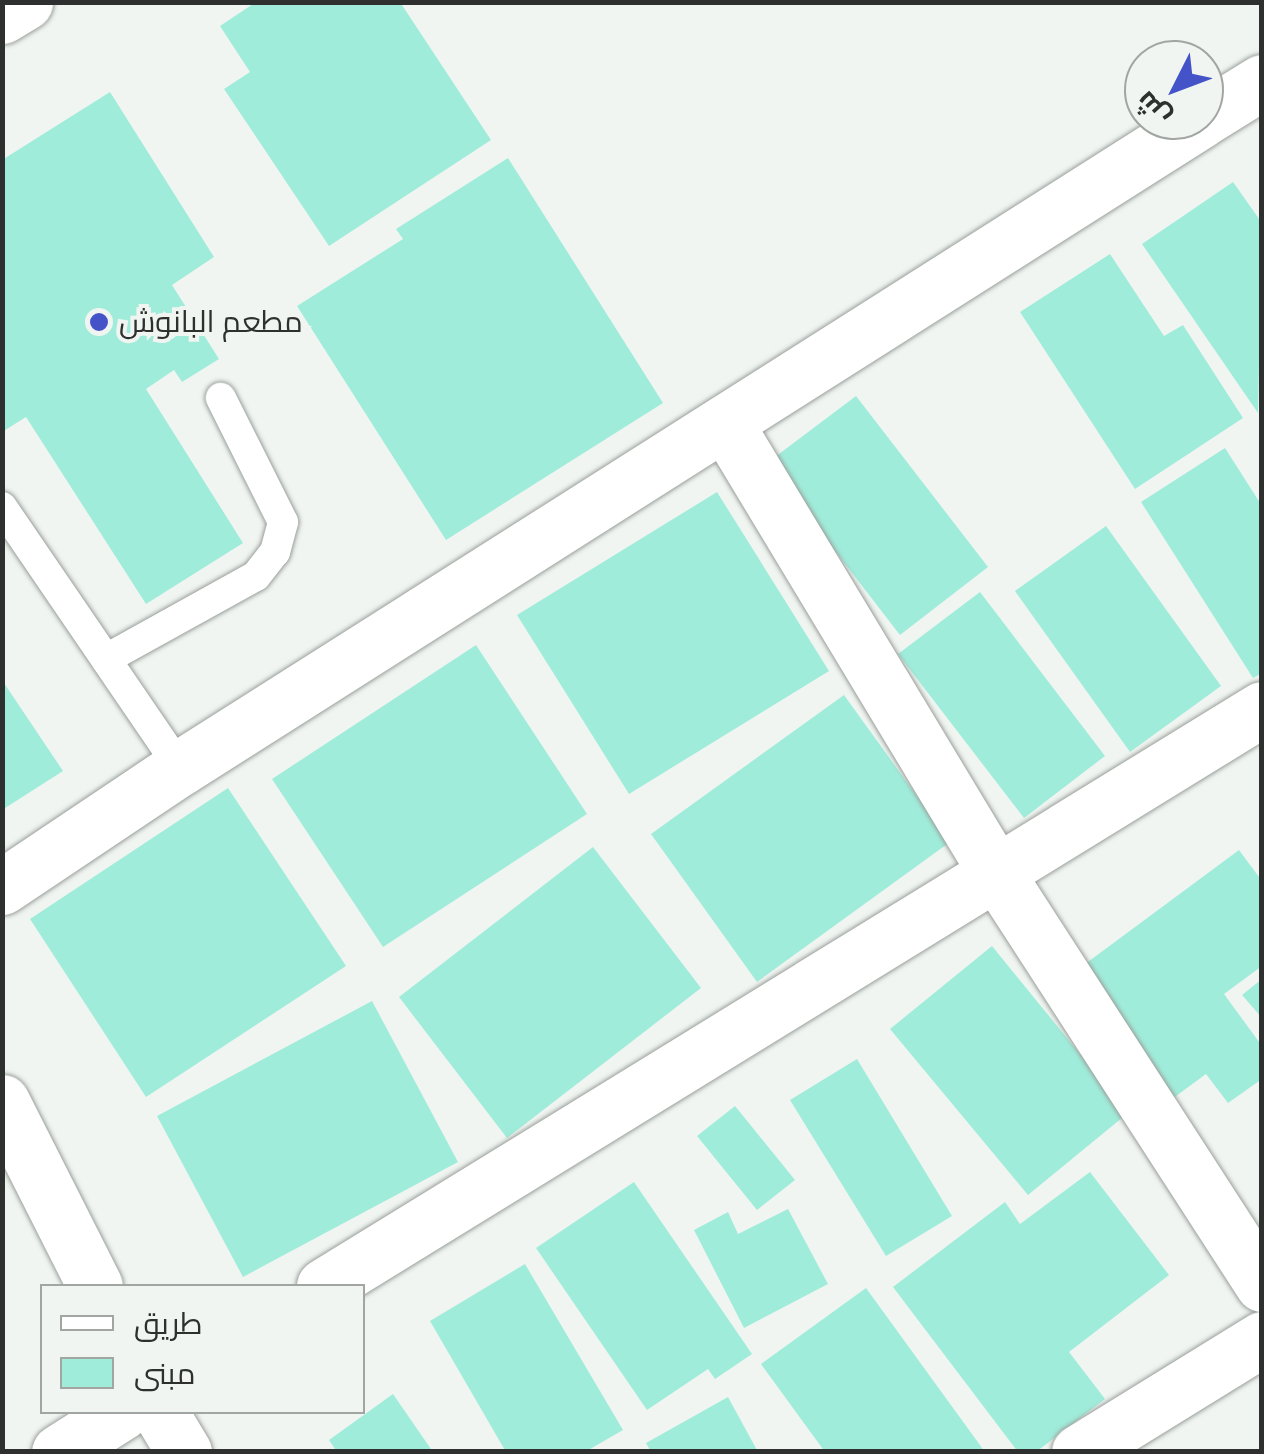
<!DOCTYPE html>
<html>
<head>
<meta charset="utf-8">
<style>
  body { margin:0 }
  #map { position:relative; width:1264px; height:1454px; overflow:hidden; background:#f0f5f1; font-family:Roboto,Cairo,sans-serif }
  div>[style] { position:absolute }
  .building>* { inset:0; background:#a0ecda }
  .roads { filter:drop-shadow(0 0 2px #9a9f9b) drop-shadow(0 0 2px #9a9f9b) }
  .service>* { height:30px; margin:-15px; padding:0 15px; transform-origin:15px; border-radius:15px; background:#fff }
  .minor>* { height:55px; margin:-27.5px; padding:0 27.5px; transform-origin:27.5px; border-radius:27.5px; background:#fff }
  .secondary>* { height:55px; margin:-27.5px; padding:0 27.5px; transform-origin:27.5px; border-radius:27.5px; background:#fff }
  .dots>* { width:28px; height:28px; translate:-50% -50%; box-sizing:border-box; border:5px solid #f0f5f1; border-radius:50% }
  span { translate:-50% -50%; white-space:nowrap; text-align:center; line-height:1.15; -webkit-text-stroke:8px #f0f5f1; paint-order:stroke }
  .poi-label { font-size:30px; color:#2e302f }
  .left { translate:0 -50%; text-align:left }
  .frame { position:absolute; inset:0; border:5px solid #2e302f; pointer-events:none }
  .legend { position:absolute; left:40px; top:1284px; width:325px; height:130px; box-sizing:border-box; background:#f0f5f1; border:2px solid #a2a6a3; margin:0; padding:12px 18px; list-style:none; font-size:30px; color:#2e302f }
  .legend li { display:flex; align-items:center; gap:20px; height:50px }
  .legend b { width:50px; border:2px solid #a2a6a3 }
  .north { position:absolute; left:1124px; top:40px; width:100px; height:100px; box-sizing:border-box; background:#f0f5f1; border:2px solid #a2a6a3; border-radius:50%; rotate:228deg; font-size:28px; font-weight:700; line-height:40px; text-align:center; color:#2e302f }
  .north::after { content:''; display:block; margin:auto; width:35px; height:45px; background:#4454c8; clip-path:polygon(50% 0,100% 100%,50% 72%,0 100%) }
</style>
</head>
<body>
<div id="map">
  <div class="building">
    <i style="clip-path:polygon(256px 2px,400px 2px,491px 140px,329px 246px,224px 89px,250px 72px,220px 26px)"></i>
    <i style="clip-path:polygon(110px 92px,214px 257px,172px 285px,219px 359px,182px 382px,174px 370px,146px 389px,243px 543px,146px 604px,26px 417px,2px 432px,2px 160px)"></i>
    <i style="clip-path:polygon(508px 158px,663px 403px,446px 540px,297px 306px,403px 239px,396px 229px)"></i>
    <i style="clip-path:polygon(1233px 182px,1262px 223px,1258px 413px,1142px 244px)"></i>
    <i style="clip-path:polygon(1110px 254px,1164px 336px,1183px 325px,1243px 418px,1135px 489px,1020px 312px)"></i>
    <i style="clip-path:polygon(856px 396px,988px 567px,900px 635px,767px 463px)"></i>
    <i style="clip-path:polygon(1225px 448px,1262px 506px,1262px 673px,1253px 678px,1141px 502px)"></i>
    <i style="clip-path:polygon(717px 492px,829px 671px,629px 794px,517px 615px)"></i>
    <i style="clip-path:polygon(1106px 526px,1221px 686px,1130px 752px,1015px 591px)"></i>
    <i style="clip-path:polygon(980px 592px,1105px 756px,1024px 818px,898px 654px)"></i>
    <i style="clip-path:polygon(476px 645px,587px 814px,383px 947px,272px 779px)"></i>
    <i style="clip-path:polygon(2px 680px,63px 771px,2px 810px)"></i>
    <i style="clip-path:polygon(844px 695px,950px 842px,757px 982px,651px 834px)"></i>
    <i style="clip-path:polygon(228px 788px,346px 966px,146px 1097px,30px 919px)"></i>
    <i style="clip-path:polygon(593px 847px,701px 988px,507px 1138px,399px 997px)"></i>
    <i style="clip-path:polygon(1239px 850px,1262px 881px,1262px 966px,1224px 994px,1262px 1046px,1262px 1079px,1228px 1103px,1206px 1074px,1172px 1099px,1077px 970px)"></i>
    <i style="clip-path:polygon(992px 946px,1128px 1113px,1028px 1195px,890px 1029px)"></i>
    <i style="clip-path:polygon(1262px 979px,1262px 1018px,1242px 995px)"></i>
    <i style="clip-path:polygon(372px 1001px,458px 1162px,243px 1277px,157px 1116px)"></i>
    <i style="clip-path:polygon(857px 1059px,952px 1216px,886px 1256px,790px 1100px)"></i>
    <i style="clip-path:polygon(735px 1106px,795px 1180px,757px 1210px,697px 1136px)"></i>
    <i style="clip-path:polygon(1090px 1172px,1169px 1275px,1069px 1352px,1105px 1399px,1036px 1452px,1018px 1452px,893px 1287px,1005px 1202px,1020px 1224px)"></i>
    <i style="clip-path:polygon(634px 1182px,752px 1354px,715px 1379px,708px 1369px,647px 1410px,536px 1248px)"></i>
    <i style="clip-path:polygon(788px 1209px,828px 1284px,744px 1328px,694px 1230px,728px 1212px,738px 1234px)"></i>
    <i style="clip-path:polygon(525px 1264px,623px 1430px,585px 1452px,506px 1452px,430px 1321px)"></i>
    <i style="clip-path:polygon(866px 1288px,985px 1452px,825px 1452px,761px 1364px)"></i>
    <i style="clip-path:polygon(393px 1394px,433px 1452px,337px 1452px,329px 1440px)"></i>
    <i style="clip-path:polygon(728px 1397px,758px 1452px,651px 1452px,646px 1443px)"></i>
  </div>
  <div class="roads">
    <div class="service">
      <i style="left:2px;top:507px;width:316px;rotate:55.7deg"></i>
      <i style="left:106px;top:659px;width:171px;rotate:-29deg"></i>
      <i style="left:256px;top:576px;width:31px;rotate:-52deg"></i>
      <i style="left:275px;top:552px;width:31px;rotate:-75deg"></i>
      <i style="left:283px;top:522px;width:139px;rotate:-116.6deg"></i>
    </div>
    <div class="minor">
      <i style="left:1204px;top:118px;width:68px;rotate:-31.8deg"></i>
      <i style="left:725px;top:423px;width:523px;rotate:58.92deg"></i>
      <i style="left:995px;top:871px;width:492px;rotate:57.1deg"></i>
      <i style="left:2px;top:887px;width:214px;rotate:-33.8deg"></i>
      <i style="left:180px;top:768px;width:1209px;rotate:-32.4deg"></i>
      <i style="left:2px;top:1102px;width:206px;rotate:63.2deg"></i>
      <i style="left:324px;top:1286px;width:1101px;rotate:-31.6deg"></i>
      <i style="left:160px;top:1412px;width:47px;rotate:59deg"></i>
      <i style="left:59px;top:1452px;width:75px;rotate:-32.4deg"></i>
      <i style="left:1079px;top:1452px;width:215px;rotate:-31.7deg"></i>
    </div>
    <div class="secondary">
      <i style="left:2px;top:16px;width:27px;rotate:-31deg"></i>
    </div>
  </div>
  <div class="dots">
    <i style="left:99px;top:322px;background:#4454c8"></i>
  </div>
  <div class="poi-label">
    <span class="left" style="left:119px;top:322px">مطعم البانوش</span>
  </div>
  <div class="frame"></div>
  <ul class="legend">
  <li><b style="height:12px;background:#fff"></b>طريق</li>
  <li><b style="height:28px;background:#a0ecda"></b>مبنى</li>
  </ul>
  <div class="north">ش</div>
</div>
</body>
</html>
